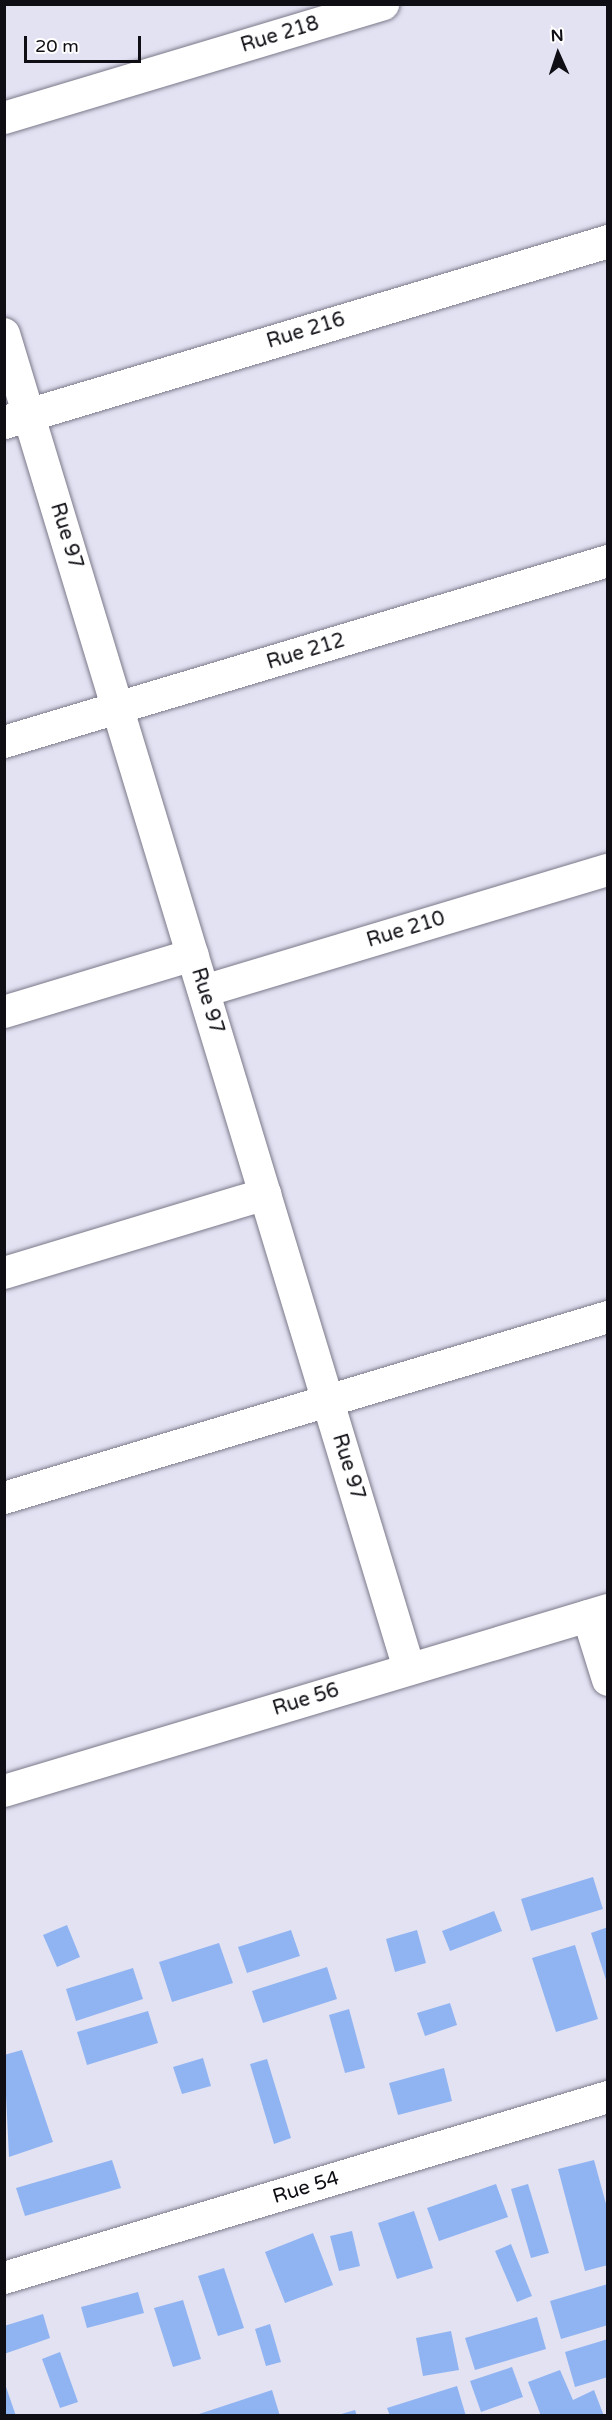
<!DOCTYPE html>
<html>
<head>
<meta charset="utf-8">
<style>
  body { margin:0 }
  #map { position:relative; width:612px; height:2420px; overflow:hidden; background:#e3e2f3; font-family:"Varela Round",sans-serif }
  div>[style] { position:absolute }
  .building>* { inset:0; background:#90b4f1 }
  .roads { filter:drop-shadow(0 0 2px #7b7a8a) drop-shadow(0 0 2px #7b7a8a) }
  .street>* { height:32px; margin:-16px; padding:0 16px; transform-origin:16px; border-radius:16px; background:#fff }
  .secondary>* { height:33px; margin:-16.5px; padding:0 16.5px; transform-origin:16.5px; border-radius:16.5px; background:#fff }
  span { translate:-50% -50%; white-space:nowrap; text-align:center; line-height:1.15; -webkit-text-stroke:5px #fff; paint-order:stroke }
  .street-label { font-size:20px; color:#0e0e14 }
  .frame { position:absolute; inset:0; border:6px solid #0e0e14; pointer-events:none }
  .north { position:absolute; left:528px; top:24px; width:60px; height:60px; -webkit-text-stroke:4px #fff; paint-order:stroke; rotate:357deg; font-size:16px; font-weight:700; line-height:24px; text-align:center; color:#0e0e14 }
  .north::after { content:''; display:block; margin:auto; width:21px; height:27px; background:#0e0e14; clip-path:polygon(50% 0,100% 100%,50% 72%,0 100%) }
  .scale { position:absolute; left:24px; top:36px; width:117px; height:27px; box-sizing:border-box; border:3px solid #0e0e14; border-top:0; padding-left:8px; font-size:18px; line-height:21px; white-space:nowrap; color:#0e0e14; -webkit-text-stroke:4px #fff; paint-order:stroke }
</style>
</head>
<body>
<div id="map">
  <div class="building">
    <i style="clip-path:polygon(593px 1877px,603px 1909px,531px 1931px,521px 1899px)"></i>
    <i style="clip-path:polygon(494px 1911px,502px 1931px,450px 1951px,442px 1931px)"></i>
    <i style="clip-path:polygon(67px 1925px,80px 1957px,57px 1967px,43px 1935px)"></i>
    <i style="clip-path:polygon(608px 1927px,608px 1983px,607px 1983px,591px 1933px)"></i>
    <i style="clip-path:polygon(291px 1930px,300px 1956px,247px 1973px,238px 1947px)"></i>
    <i style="clip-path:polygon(417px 1930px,426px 1963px,395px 1972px,386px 1939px)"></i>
    <i style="clip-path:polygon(219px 1943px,233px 1983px,172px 2002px,159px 1962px)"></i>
    <i style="clip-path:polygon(575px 1945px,598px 2019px,556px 2032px,532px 1958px)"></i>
    <i style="clip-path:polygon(327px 1967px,337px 1999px,263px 2023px,252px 1991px)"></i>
    <i style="clip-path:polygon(133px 1968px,143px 1999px,76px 2021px,66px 1989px)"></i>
    <i style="clip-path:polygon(450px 2003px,457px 2025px,425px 2036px,417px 2013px)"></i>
    <i style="clip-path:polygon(349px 2009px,365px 2068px,345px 2073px,329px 2015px)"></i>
    <i style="clip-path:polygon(148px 2011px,158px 2043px,87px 2065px,77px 2032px)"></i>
    <i style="clip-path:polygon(22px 2050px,53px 2142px,9px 2157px,4px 2055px)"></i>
    <i style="clip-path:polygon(203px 2058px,211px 2086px,182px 2094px,173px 2067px)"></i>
    <i style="clip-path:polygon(267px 2059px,291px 2138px,274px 2144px,250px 2064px)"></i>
    <i style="clip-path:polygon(444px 2068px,452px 2101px,398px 2115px,389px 2083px)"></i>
    <i style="clip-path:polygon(112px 2160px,121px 2188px,25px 2216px,16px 2188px)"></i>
    <i style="clip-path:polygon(594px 2160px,608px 2211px,608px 2265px,585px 2271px,558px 2169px)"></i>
    <i style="clip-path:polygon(496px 2184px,508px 2217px,439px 2241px,427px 2208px)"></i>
    <i style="clip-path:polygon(528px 2184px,549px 2253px,531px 2258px,511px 2189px)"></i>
    <i style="clip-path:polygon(414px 2211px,433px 2268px,397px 2279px,378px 2223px)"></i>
    <i style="clip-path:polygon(352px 2231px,360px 2266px,339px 2271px,330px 2236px)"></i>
    <i style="clip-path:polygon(313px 2233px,333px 2285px,285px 2303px,265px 2252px)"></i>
    <i style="clip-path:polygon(511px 2244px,532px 2296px,517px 2302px,495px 2251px)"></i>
    <i style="clip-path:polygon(224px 2268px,244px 2328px,218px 2336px,198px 2276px)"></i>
    <i style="clip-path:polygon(608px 2284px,608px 2325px,561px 2339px,550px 2301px)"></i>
    <i style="clip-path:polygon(138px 2292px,144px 2313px,87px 2328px,81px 2307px)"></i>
    <i style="clip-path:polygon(183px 2300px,201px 2359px,173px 2367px,154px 2308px)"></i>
    <i style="clip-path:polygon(43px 2314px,50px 2338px,4px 2354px,4px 2326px)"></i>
    <i style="clip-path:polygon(537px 2317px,546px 2349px,475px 2370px,465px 2338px)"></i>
    <i style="clip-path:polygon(270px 2324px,281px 2362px,266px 2366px,255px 2329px)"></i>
    <i style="clip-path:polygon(451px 2331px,459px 2370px,423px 2376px,416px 2338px)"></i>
    <i style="clip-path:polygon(608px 2339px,608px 2377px,575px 2387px,565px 2352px)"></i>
    <i style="clip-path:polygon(60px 2352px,78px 2402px,60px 2408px,42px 2359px)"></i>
    <i style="clip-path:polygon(512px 2367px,523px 2397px,481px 2412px,470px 2381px)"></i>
    <i style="clip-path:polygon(560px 2370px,573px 2400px,594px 2390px,604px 2416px,541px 2416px,528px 2382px)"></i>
    <i style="clip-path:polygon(4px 2384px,5px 2384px,16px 2416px,4px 2416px)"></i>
    <i style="clip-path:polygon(457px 2386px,466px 2416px,390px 2416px,387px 2408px)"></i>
    <i style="clip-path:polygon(272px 2390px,280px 2416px,196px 2416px,196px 2415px)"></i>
    <i style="clip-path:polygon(355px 2410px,357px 2416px,338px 2416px,338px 2415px)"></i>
  </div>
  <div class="roads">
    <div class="street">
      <i style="left:4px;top:118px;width:396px;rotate:-16.7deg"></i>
      <i style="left:4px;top:334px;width:1395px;rotate:73.12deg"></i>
      <i style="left:4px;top:742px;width:631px;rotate:-16.68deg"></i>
      <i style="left:204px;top:991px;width:422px;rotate:-16.7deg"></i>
      <i style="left:4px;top:1012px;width:197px;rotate:-16.8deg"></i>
      <i style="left:4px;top:1273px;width:273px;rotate:-16.8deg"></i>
      <i style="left:4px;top:1498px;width:631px;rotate:-16.68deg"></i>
      <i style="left:588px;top:1616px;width:67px;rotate:72.6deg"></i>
      <i style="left:4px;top:1791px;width:631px;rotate:-16.68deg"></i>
      <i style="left:4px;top:2278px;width:631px;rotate:-16.68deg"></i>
    </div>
    <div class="secondary">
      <i style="left:4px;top:422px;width:631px;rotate:-16.68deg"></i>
    </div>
  </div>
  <div class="street-label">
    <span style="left:280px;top:35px;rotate:-17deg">Rue 218</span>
    <span style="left:306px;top:331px;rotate:-17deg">Rue 216</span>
    <span style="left:66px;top:536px;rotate:73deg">Rue 97</span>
    <span style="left:306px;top:652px;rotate:-17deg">Rue 212</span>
    <span style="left:406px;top:930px;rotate:-17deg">Rue 210</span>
    <span style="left:207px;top:1001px;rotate:73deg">Rue 97</span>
    <span style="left:348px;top:1467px;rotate:73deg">Rue 97</span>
    <span style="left:306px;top:1700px;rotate:-17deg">Rue 56</span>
    <span style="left:306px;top:2188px;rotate:-17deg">Rue 54</span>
  </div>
  <div class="frame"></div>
  <div class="north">N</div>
  <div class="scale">20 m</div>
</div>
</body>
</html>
